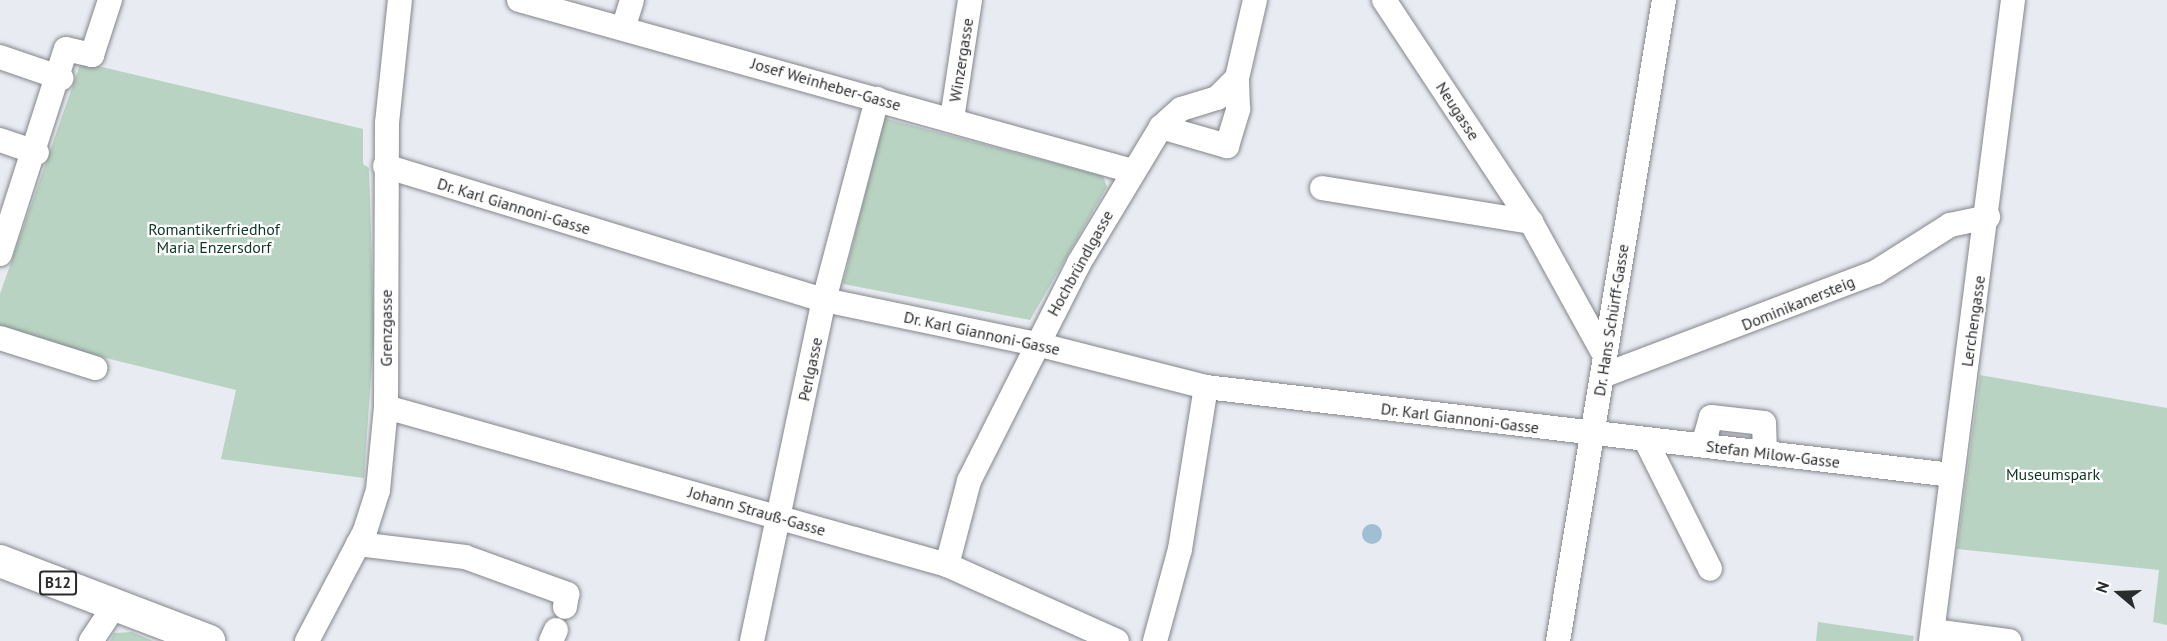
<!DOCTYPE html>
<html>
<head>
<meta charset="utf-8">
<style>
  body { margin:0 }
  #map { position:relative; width:2167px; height:641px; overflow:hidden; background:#e9ebf2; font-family:"PT Sans",sans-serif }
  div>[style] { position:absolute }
  .green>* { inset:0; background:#b8d3c2 }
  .water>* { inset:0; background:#a1bfd4 }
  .round { border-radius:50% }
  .roads { filter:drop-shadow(0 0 2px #83868b) drop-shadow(0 0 2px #83868b) }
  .minor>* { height:24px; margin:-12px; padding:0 12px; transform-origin:12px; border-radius:12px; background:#fff }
  .major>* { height:32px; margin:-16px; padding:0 16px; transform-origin:16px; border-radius:16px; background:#fff }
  span { translate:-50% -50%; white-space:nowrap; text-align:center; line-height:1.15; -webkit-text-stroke:4.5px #fff; paint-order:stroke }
  .shield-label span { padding:2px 4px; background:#fff; border:2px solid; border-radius:4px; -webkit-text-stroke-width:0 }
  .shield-label { font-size:15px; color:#2a2b2d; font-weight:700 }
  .street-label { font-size:16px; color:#2a2b2d }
  .park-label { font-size:16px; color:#0d3724 }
  .north { position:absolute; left:2089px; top:563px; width:60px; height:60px; -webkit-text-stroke:4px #fff; paint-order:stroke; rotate:289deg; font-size:16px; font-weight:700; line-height:24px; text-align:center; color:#2a2b2d }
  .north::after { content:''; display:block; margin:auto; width:21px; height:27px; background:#2a2b2d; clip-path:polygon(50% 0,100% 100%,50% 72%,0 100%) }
</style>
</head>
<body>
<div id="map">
  <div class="green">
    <i style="clip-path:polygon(81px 62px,363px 129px,363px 164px,369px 168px,374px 332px,364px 478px,221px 459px,236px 390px,0 332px,0 294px)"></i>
    <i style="clip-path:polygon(884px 118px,1103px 176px,1107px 187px,1030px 320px,843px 284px)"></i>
    <i style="clip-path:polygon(1980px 375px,2167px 408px,2167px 625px,2153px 622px,2159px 570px,1957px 549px)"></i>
    <i style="clip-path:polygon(1818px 622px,1914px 636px,1913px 641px,1816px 641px)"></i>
    <i style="clip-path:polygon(132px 632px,153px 641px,110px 641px,114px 633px)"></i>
  </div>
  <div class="water">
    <i class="round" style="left:1362px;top:524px;width:20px;height:20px"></i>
  </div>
  <div class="roads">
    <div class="minor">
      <i style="left:519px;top:0;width:636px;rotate:15.59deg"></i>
      <i style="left:1384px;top:0;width:266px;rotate:56.5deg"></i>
      <i style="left:1531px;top:222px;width:151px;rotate:61.1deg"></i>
      <i style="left:624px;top:26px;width:27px;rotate:-73deg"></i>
      <i style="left:0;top:57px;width:65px;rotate:19deg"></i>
      <i style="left:952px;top:119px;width:120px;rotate:-81.4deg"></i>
      <i style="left:1161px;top:127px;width:69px;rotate:16.1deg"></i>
      <i style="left:1227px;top:146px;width:39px;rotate:-73deg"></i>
      <i style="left:1238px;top:109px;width:31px;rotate:-92deg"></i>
      <i style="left:0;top:140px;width:39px;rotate:19deg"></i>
      <i style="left:385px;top:166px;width:459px;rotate:17deg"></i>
      <i style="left:824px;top:300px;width:217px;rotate:11.7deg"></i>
      <i style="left:1037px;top:344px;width:174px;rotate:14.3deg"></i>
      <i style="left:1206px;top:387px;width:751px;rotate:6.73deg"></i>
      <i style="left:1322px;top:188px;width:212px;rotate:9.2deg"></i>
      <i style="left:0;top:254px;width:215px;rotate:-72.2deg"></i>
      <i style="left:66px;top:49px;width:27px;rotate:13deg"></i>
      <i style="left:92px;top:55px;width:58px;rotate:-71.9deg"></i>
      <i style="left:0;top:338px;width:100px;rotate:17.5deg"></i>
      <i style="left:1602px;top:376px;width:293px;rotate:-20.8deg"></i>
      <i style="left:1876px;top:272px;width:88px;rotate:-32.4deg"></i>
      <i style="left:1950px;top:225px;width:39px;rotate:-12deg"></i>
      <i style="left:386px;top:407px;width:583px;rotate:15.73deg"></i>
      <i style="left:947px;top:565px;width:186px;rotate:24.1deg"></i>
      <i style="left:1645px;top:439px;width:145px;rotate:63.4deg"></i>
      <i style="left:1703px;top:445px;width:29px;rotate:-74deg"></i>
      <i style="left:1711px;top:417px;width:53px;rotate:6.5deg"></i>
      <i style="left:1764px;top:423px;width:29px;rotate:88deg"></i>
      <i style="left:358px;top:544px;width:108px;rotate:6.9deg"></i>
      <i style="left:465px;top:557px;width:109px;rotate:19.9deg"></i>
      <i style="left:567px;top:594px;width:13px;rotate:99deg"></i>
      <i style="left:947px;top:565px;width:87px;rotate:-75.3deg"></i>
      <i style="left:969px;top:481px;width:244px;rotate:-63.2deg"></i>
      <i style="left:1079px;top:263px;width:159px;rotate:-58.9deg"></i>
      <i style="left:1161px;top:127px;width:27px;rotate:-42deg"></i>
      <i style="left:1181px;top:109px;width:38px;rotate:-17deg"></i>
      <i style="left:1217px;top:98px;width:28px;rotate:-45deg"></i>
      <i style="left:1237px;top:78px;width:80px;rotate:-77deg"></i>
      <i style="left:1933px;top:631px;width:77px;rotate:7.5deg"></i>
      <i style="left:91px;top:641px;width:43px;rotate:-56.3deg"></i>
      <i style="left:307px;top:641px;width:124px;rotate:-62.2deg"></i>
      <i style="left:365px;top:531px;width:43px;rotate:-72.4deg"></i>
      <i style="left:378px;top:490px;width:83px;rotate:-84.5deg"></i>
      <i style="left:386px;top:407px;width:284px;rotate:-89.8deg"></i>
      <i style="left:387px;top:123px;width:124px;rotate:-84deg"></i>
      <i style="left:551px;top:641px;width:12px;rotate:-66deg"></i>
      <i style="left:752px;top:641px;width:349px;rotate:-78.1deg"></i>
      <i style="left:824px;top:300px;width:208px;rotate:-75.2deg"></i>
      <i style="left:1155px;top:641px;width:95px;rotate:-74.8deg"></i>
      <i style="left:1180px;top:549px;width:164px;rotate:-80.9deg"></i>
      <i style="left:1558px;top:641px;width:650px;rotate:-80.61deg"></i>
      <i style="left:1931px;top:641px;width:646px;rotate:-82.71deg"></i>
    </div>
    <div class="major">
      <i style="left:0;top:561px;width:224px;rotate:20.9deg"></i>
    </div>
  </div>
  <div class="shield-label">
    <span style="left:58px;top:583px">B12</span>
  </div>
  <div class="street-label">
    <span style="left:961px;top:60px;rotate:-81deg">Winzergasse</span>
    <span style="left:826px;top:84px;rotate:16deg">Josef Weinheber-Gasse</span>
    <span style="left:1458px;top:111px;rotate:57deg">Neugasse</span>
    <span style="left:514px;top:206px;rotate:17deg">Dr. Karl Giannoni-Gasse</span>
    <span style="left:1080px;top:263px;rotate:-61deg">Hochbründlgasse</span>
    <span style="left:1798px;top:303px;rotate:-22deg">Dominikanersteig</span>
    <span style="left:1611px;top:320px;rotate:-81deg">Dr. Hans Schürff-Gasse</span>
    <span style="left:1973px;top:321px;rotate:-82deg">Lerchengasse</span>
    <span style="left:386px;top:328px;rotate:-90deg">Grenzgasse</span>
    <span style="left:982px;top:333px;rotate:12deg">Dr. Karl Giannoni-Gasse</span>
    <span style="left:810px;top:369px;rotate:-78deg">Perlgasse</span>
    <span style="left:1460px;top:418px;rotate:7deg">Dr. Karl Giannoni-Gasse</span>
    <span style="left:1773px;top:454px;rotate:7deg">Stefan Milow-Gasse</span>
    <span style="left:757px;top:511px;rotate:16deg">Johann Strauß-Gasse</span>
  </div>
  <div class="park-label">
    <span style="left:214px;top:238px">Romantikerfriedhof<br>Maria Enzersdorf</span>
    <span style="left:2053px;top:474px">Museumspark</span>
  </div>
  <div class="north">N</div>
</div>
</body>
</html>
